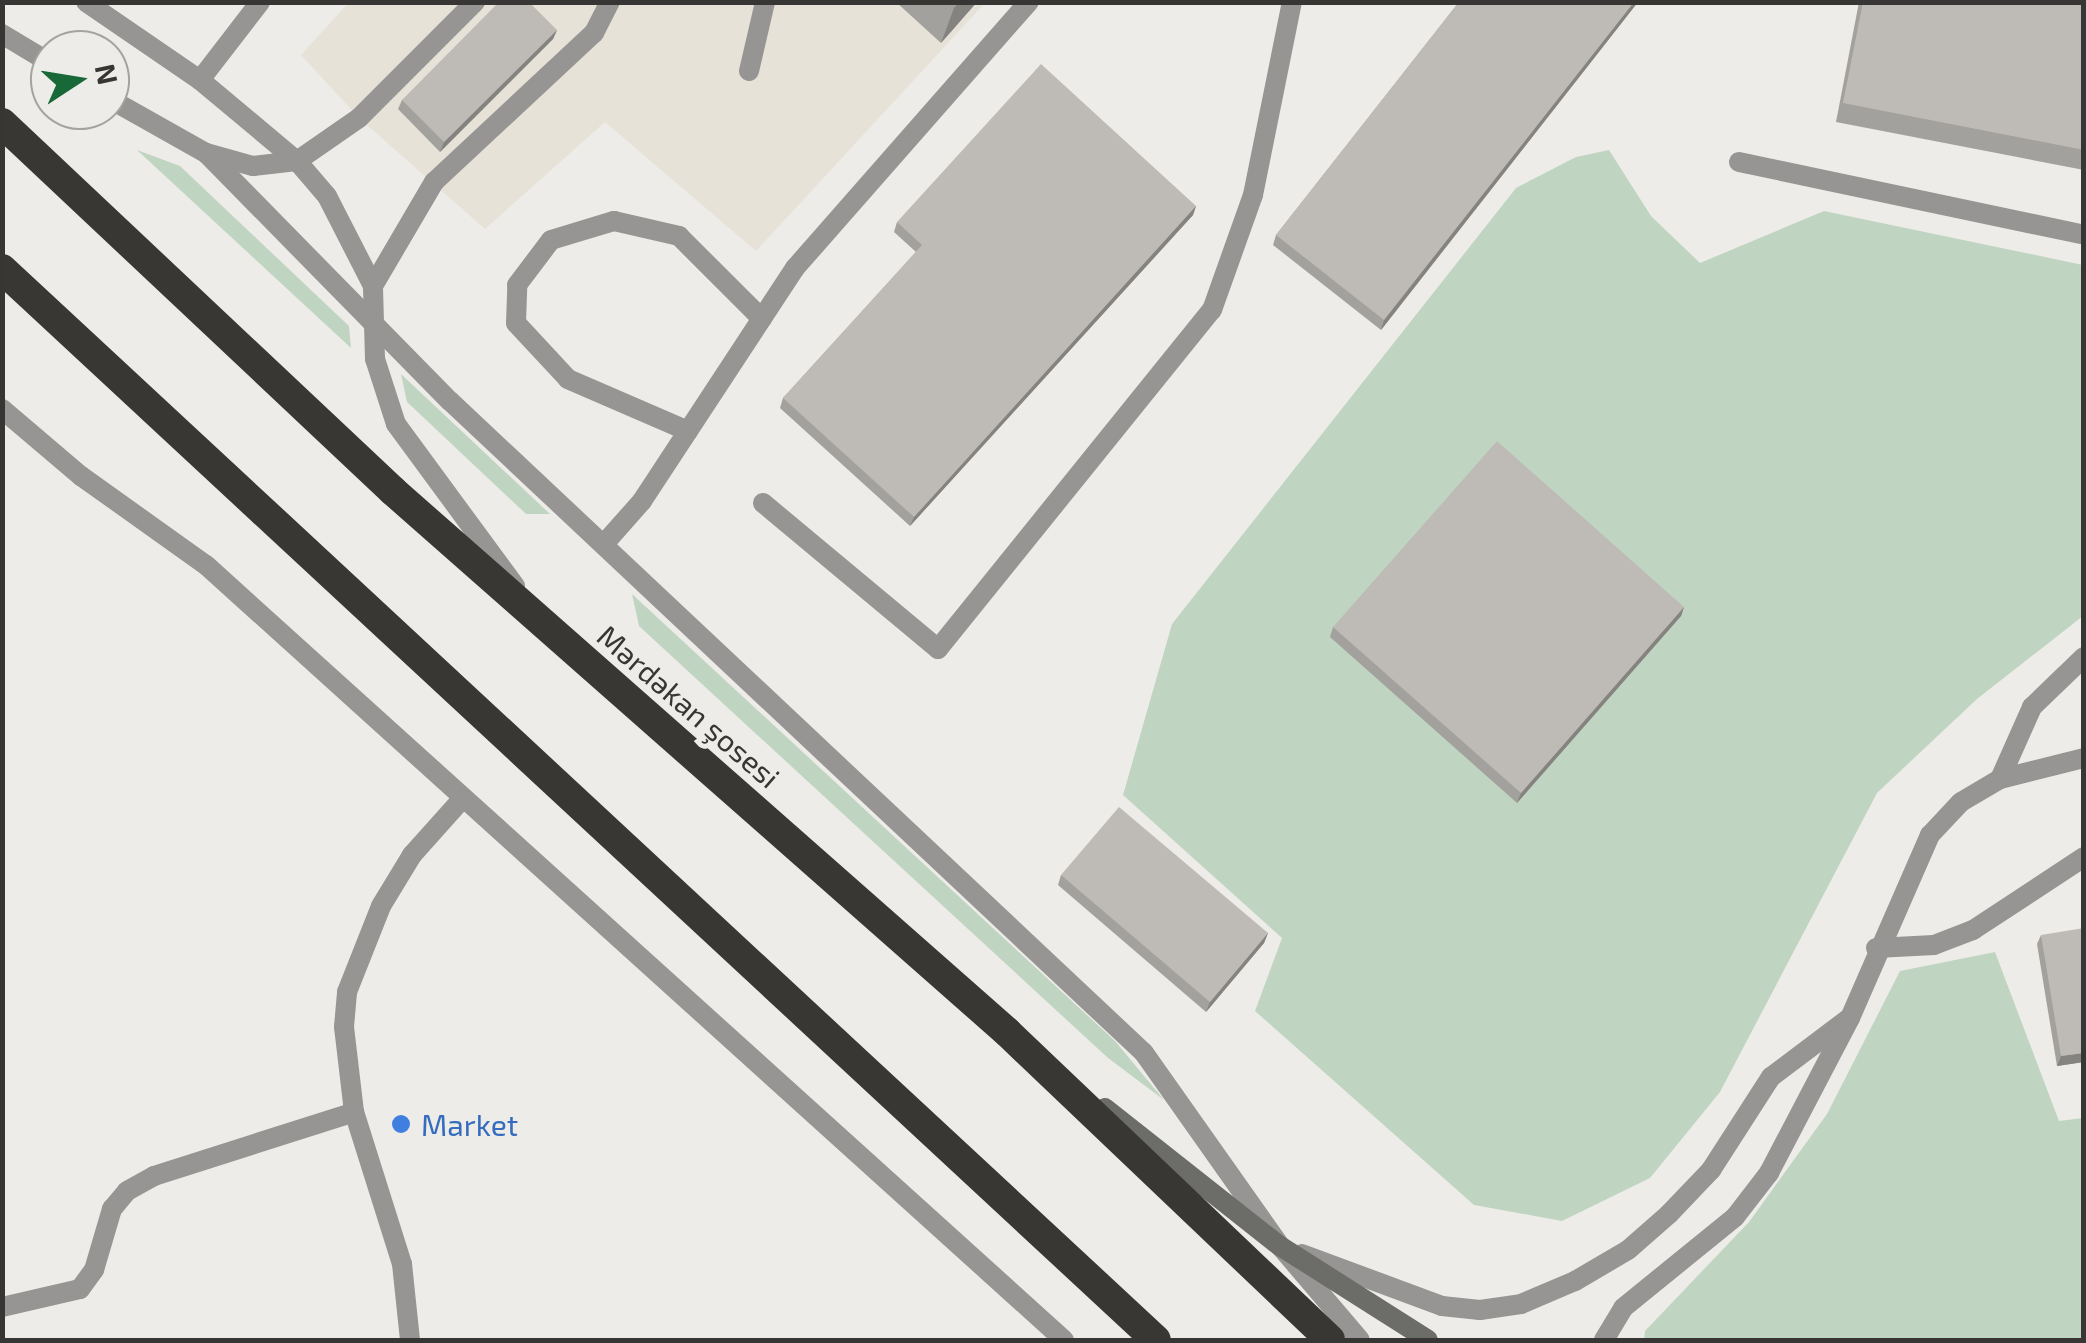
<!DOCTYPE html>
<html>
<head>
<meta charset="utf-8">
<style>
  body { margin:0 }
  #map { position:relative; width:2086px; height:1343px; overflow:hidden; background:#eeece8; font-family:"Exo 2",sans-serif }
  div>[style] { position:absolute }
  .built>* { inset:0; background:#e7e2d7 }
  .green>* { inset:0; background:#c0d5c1 }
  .lane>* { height:20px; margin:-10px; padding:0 10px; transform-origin:10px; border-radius:10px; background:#969593 }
  .street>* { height:20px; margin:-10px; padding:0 10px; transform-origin:10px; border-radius:10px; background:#969593 }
  .secondary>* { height:20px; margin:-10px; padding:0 10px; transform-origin:10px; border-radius:10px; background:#6c6c69 }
  .highway>* { height:30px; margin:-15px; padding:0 15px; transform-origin:15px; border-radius:15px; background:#383734 }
  .wall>* { inset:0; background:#a3a19d }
  .shaded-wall>* { inset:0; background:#858380 }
  .building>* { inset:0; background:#bebbb7 }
  .dots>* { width:28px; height:28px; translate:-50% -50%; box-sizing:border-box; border:5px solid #eeece8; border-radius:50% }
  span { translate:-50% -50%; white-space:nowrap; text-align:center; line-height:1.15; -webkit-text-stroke:10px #eeece8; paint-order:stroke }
  .street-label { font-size:30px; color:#373635 }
  .shop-label { font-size:30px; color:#366cbe }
  .left { translate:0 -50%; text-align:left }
  .frame { position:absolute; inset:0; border:5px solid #373635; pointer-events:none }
  .north { position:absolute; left:30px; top:30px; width:100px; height:100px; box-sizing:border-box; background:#eeece8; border:2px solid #a5a3a0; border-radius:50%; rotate:78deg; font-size:28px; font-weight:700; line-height:40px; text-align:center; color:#373635 }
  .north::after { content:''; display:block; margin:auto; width:35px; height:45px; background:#196837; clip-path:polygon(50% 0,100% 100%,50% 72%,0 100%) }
</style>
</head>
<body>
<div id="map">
  <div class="built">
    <i style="clip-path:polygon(348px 3px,985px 3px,756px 251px,605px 122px,485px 229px,359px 118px,301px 55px)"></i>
  </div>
  <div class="green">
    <i style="clip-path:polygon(137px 150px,180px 166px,349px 326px,351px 348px)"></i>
    <i style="clip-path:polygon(1609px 150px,1651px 216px,1700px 263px,1824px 211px,2083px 265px,2083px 616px,1977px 699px,1877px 793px,1720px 1092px,1650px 1178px,1562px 1221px,1474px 1205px,1255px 1011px,1282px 938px,1123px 795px,1172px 624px,1516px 188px,1576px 157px)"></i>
    <i style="clip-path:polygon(401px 374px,550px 514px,526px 514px,407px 402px)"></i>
    <i style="clip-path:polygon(632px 594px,1115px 1041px,1164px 1100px,1108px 1058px,639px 626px)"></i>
    <i style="clip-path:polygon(1995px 952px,2059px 1121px,2083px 1118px,2083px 1340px,1644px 1340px,1645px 1331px,1749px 1222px,1827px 1114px,1900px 971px)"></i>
  </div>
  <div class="lane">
    <i style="left:86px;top:2px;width:138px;rotate:34.4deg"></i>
    <i style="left:200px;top:80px;width:126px;rotate:39.9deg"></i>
    <i style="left:297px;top:161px;width:46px;rotate:49.4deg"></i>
    <i style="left:327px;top:196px;width:101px;rotate:62.9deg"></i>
    <i style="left:2px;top:34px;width:56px;rotate:31.1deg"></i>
    <i style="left:749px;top:71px;width:71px;rotate:-76.9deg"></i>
    <i style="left:200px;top:80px;width:98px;rotate:-52.4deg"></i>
    <i style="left:110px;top:99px;width:110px;rotate:29.4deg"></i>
    <i style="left:206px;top:153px;width:49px;rotate:15.5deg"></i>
    <i style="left:253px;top:166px;width:44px;rotate:-6.5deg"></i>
    <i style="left:297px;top:161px;width:75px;rotate:-34.7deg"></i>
    <i style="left:359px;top:118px;width:164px;rotate:-45deg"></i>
    <i style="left:206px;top:153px;width:348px;rotate:45.5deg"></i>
    <i style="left:450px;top:401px;width:952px;rotate:43.21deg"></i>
    <i style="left:1144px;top:1053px;width:236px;rotate:54.8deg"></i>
    <i style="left:1280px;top:1246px;width:123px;rotate:49.6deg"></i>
    <i style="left:1739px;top:162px;width:353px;rotate:11.9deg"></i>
    <i style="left:688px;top:431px;width:131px;rotate:-156.6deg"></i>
    <i style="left:568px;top:379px;width:76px;rotate:-132.9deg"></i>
    <i style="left:516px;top:323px;width:38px;rotate:-88deg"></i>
    <i style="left:517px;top:285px;width:56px;rotate:-52.9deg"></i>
    <i style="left:551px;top:240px;width:66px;rotate:-16.8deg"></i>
    <i style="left:614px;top:221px;width:67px;rotate:13deg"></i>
    <i style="left:679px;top:236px;width:117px;rotate:45deg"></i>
    <i style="left:763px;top:503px;width:228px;rotate:39.8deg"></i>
    <i style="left:938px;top:649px;width:436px;rotate:-51.1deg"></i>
    <i style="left:1212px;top:310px;width:122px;rotate:-70.4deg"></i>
    <i style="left:1253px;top:195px;width:197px;rotate:-78.6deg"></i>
    <i style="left:604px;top:544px;width:57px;rotate:-48.5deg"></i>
    <i style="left:642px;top:501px;width:279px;rotate:-56.7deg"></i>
    <i style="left:795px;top:268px;width:354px;rotate:-48.7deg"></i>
    <i style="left:515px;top:586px;width:201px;rotate:-126.3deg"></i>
    <i style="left:396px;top:424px;width:68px;rotate:-107.9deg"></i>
    <i style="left:375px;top:359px;width:73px;rotate:-91.6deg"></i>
    <i style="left:373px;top:286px;width:121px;rotate:-59.6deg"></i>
    <i style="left:434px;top:182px;width:219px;rotate:-43deg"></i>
    <i style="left:594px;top:33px;width:35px;rotate:-63deg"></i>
    <i style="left:2000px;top:779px;width:79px;rotate:-66deg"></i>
    <i style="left:2032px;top:707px;width:72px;rotate:-43.9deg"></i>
    <i style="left:1876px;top:948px;width:58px;rotate:-3deg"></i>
    <i style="left:1934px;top:945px;width:42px;rotate:-21deg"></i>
    <i style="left:1973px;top:930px;width:133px;rotate:-33.3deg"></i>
    <i style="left:1302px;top:1254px;width:149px;rotate:20.4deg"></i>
    <i style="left:1442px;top:1306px;width:38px;rotate:6deg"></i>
    <i style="left:1480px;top:1310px;width:41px;rotate:-8.3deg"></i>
    <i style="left:1521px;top:1304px;width:59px;rotate:-23.1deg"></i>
    <i style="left:1575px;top:1281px;width:61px;rotate:-30.3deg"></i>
    <i style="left:1628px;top:1250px;width:55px;rotate:-41.3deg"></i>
    <i style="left:1669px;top:1214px;width:61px;rotate:-46.3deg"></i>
    <i style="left:1711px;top:1170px;width:111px;rotate:-57.2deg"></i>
    <i style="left:1771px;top:1077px;width:96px;rotate:-37deg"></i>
    <i style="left:1604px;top:1340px;width:37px;rotate:-59deg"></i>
    <i style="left:1623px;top:1308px;width:144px;rotate:-39.1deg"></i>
    <i style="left:1735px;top:1217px;width:56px;rotate:-52.3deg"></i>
    <i style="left:1769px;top:1173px;width:175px;rotate:-62.4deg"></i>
    <i style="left:1850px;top:1018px;width:200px;rotate:-66.4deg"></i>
    <i style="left:1930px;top:835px;width:45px;rotate:-46.8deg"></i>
    <i style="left:1961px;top:802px;width:45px;rotate:-30.5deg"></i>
    <i style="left:2000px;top:779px;width:87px;rotate:-14deg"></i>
  </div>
  <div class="street">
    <i style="left:2px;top:409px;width:104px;rotate:40.3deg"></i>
    <i style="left:81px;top:476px;width:153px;rotate:35.5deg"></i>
    <i style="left:206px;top:565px;width:1156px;rotate:42.09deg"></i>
    <i style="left:2px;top:1307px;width:80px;rotate:-13deg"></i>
    <i style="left:80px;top:1289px;width:24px;rotate:-54deg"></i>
    <i style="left:94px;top:1270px;width:64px;rotate:-73.6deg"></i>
    <i style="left:112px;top:1209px;width:23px;rotate:-50deg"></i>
    <i style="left:127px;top:1191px;width:31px;rotate:-29deg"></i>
    <i style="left:154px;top:1176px;width:210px;rotate:-17.7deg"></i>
    <i style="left:410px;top:1340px;width:76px;rotate:-96deg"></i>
    <i style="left:402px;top:1264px;width:159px;rotate:-107.5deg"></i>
    <i style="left:354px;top:1112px;width:86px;rotate:-96.7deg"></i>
    <i style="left:344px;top:1027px;width:35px;rotate:-85deg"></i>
    <i style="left:347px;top:992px;width:92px;rotate:-68.4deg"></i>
    <i style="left:381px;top:906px;width:60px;rotate:-58.7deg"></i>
    <i style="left:412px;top:855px;width:75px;rotate:-48.2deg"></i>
  </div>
  <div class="secondary">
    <i style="left:1105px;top:1108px;width:223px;rotate:38.3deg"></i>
    <i style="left:1280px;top:1246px;width:175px;rotate:32.4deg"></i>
  </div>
  <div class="highway">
    <i style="left:2px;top:123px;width:537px;rotate:43.26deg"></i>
    <i style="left:393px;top:491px;width:818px;rotate:41.38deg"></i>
    <i style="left:1007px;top:1032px;width:446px;rotate:43.6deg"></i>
    <i style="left:2px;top:269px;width:1574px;rotate:42.86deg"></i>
  </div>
  <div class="wall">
    <i style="clip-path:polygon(896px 2px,977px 2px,941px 43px)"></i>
    <i style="clip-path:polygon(1459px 2px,1638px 2px,1381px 330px,1273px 245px,1276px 235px)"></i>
    <i style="clip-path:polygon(1859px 2px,2084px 2px,2084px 170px,1836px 122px)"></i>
    <i style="clip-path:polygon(557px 30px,553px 39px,440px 152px,398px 109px,402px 100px)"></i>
    <i style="clip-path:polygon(1196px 206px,1193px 215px,910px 526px,780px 408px,783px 398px,916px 252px,894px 232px,897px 222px)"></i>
    <i style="clip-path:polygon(1684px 607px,1681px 616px,1517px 803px,1330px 637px,1333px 627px)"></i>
    <i style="clip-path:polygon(1061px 875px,1268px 933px,1264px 943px,1206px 1012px,1058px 885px)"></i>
    <i style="clip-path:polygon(2041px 935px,2084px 1062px,2057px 1066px,2037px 944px)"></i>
  </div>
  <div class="shaded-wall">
    <i style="clip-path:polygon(959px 2px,977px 2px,941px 43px,954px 8px)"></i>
    <i style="clip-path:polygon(1634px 2px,1638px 2px,1381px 330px,1384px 320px)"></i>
    <i style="clip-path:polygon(557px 30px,553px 39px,440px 152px,444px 142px)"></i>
    <i style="clip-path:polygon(1196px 206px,1193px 215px,910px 526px,914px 517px)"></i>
    <i style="clip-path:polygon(1684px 607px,1681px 616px,1517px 803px,1521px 793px)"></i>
    <i style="clip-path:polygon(1268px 933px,1264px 943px,1206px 1012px,1210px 1002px)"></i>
    <i style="clip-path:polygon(2084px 1053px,2084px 1062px,2057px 1066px,2061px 1056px)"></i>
  </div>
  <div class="building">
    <i style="clip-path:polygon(499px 2px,529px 2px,557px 30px,444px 142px,402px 100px)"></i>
    <i style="clip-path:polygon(1459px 2px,1634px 2px,1384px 320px,1276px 235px)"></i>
    <i style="clip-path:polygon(1863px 2px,2084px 2px,2084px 150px,1843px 103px)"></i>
    <i style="clip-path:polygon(1041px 64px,1196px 206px,914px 517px,783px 398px,922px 245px,897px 222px)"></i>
    <i style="clip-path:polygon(1497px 441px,1684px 607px,1521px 793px,1333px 627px)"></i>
    <i style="clip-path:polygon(1119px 807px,1268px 933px,1210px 1002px,1061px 875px)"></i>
    <i style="clip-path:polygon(2084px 928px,2084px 1053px,2061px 1056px,2041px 935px)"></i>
  </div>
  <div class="dots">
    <i style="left:401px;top:1124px;background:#3f7fe0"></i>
  </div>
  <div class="street-label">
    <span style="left:689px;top:706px;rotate:41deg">Mərdəkan şosesi</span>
  </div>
  <div class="shop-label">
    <span class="left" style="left:421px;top:1124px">Market</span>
  </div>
  <div class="frame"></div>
  <div class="north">N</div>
</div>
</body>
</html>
